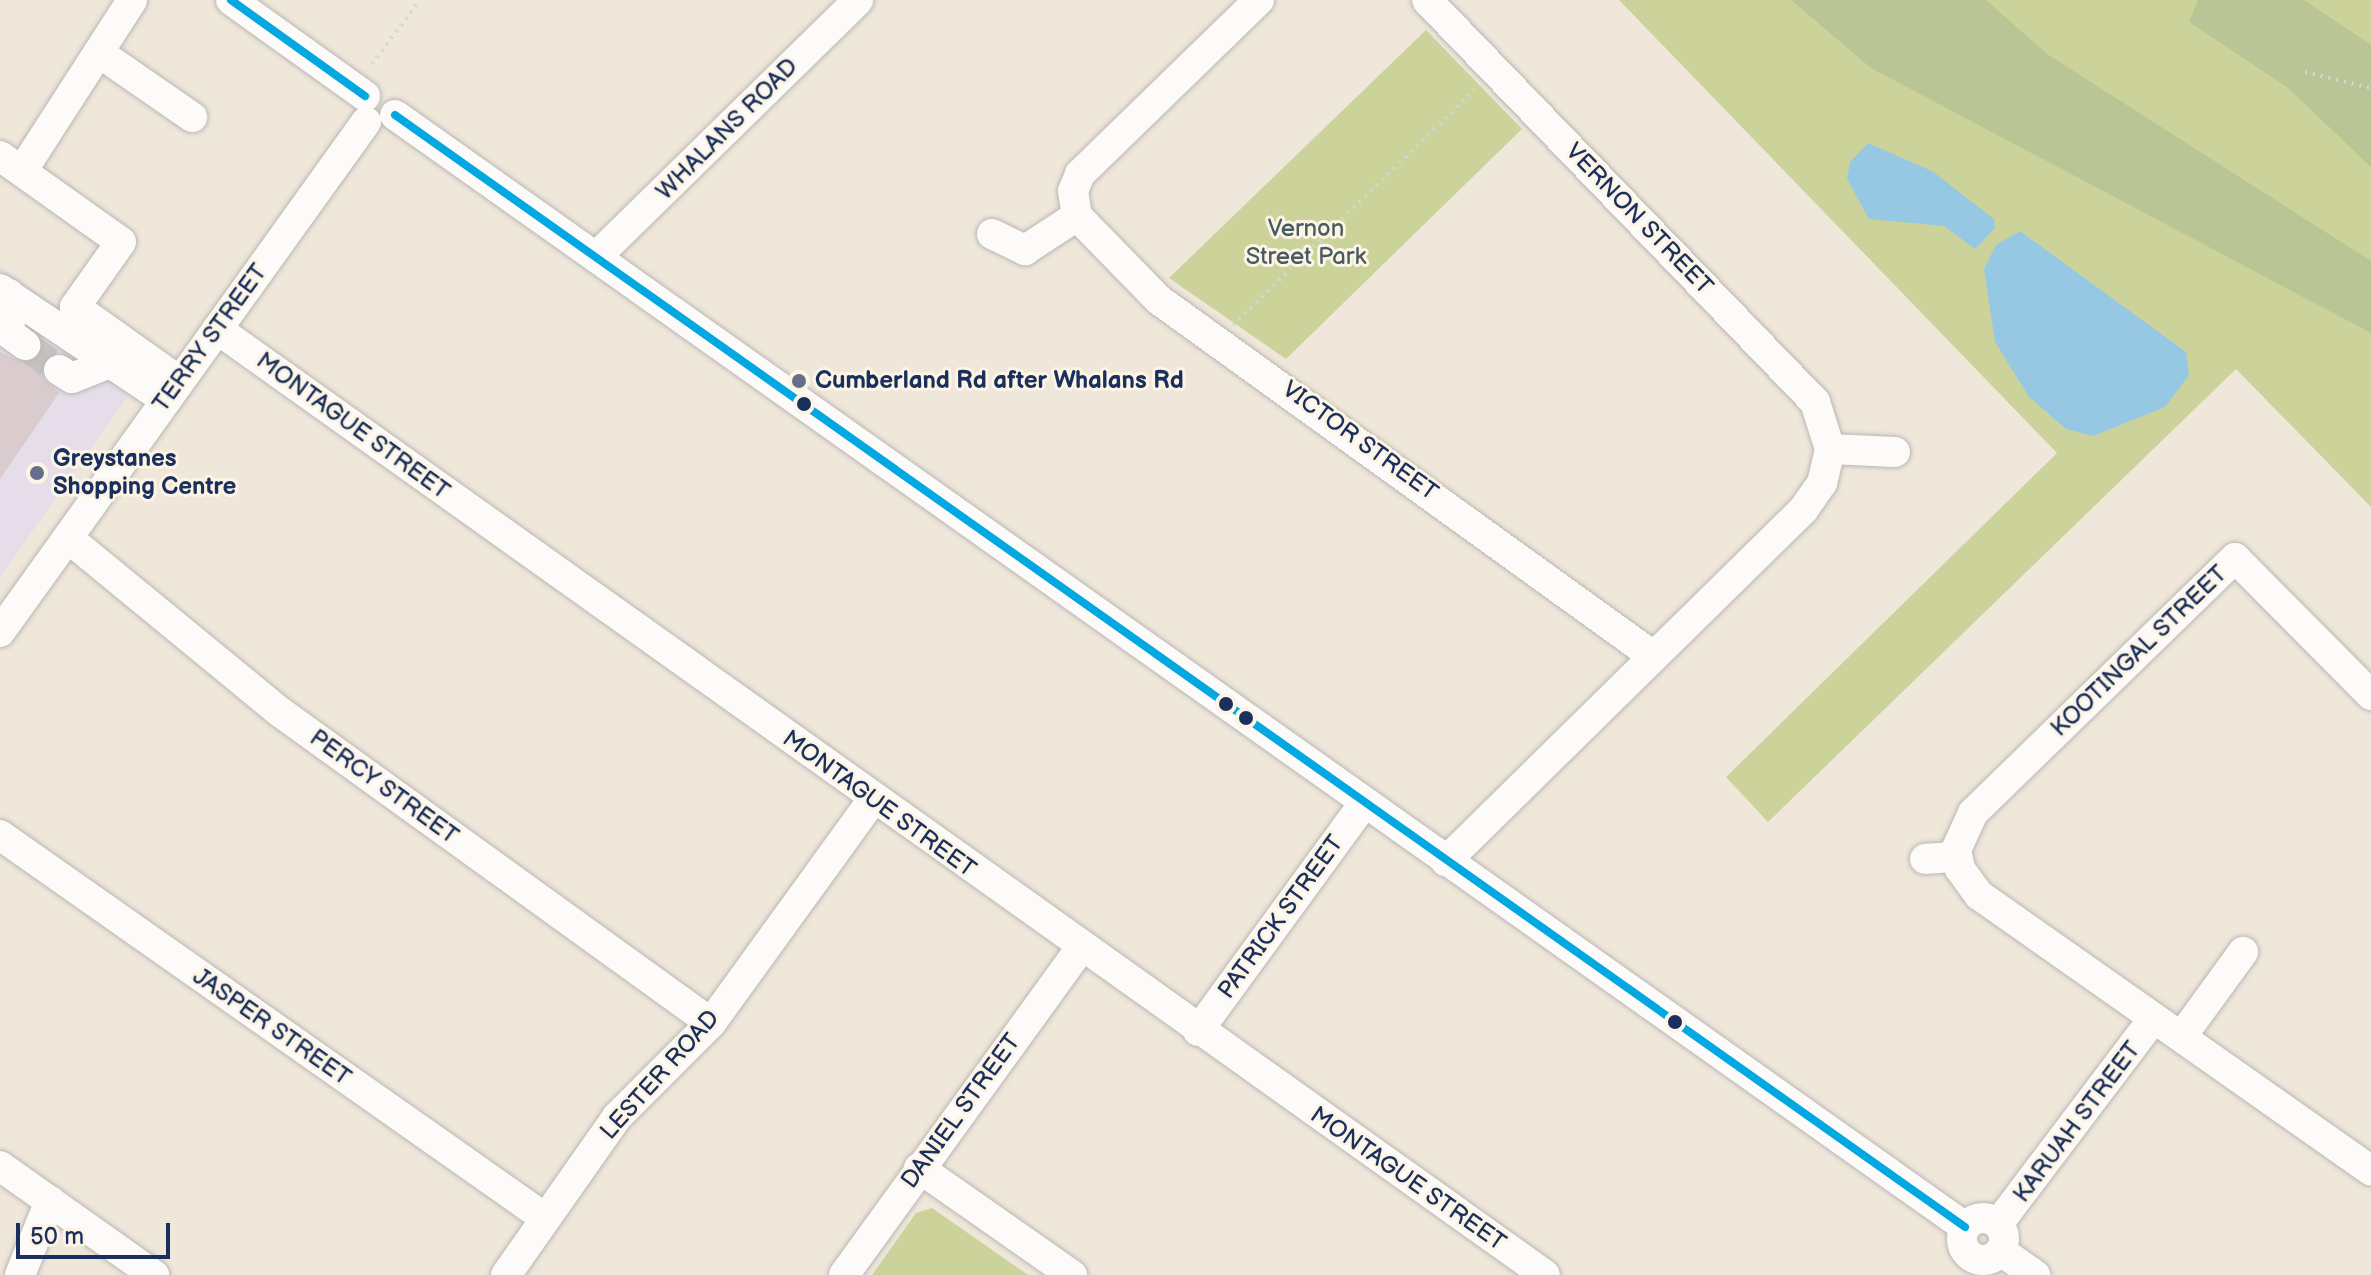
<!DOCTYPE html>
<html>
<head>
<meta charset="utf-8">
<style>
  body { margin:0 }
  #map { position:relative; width:2371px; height:1275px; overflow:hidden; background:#efe7da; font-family:"Balsamiq Sans",sans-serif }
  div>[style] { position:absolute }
  .built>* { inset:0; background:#e5dde9 }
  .green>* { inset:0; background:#ccd39a }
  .forest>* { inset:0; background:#b9c594 }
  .water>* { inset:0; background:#96c8e4 }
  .building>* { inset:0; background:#dacbce }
  .minor-tunnel>* { height:30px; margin-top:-15px; transform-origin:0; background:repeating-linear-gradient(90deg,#c5c2c1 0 30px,transparent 0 45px) }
  .path>* { height:4px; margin-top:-2px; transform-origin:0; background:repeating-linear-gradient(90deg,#d6d5d5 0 2px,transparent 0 8px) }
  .roads { filter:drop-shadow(0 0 2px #bab7b3) drop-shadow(0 0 2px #bab7b3) }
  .minor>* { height:30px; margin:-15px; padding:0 15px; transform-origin:15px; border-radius:15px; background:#fdfbf9 }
  .minor>.ring { margin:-15px; padding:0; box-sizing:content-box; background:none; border:30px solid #fdfbf9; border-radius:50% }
  .bus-1>* { height:8px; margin:-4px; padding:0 4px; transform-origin:4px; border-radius:4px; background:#03a8e0 }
  .dots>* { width:22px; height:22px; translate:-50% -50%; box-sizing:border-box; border:4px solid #fcf5e5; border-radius:50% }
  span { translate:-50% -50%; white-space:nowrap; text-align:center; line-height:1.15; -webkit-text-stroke:6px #fcf5e5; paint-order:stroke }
  .street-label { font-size:24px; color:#1b2f5e }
  .park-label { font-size:24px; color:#485b60 }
  .poi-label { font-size:24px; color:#1b2f5e; font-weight:700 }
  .left { translate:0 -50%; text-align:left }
  .scale { position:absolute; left:16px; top:1223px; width:154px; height:36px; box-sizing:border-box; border:4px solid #1b2f5e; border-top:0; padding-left:10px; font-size:24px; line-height:28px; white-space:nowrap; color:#1b2f5e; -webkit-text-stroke:6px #fcf5e5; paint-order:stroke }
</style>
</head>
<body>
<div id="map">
  <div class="built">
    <i style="clip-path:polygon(0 267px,147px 369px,0 577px)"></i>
  </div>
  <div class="green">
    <i style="clip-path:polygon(1619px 0,2371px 0,2371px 507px,2236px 369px,1768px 822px,1726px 777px,2057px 453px)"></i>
    <i style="clip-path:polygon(1426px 30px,1522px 129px,1286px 359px,1169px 278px)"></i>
    <i style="clip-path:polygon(932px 1208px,1028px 1275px,872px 1275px,916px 1213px)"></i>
  </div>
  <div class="forest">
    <i style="clip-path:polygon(1791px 0,1986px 0,2047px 54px,2371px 261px,2371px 333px,1871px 68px)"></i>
    <i style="clip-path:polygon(2198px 0,2304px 0,2371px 45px,2371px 167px,2287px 87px,2189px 22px)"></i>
  </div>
  <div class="water">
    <i style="clip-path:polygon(1868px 143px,1932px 171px,1994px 219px,1995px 228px,1975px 249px,1944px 226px,1869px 219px,1847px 179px,1850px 162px)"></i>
    <i style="clip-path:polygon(2020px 231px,2186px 352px,2189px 375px,2165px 407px,2093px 436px,2066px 429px,2029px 397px,1995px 342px,1984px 269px,1996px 245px)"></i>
  </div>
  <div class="building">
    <i style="clip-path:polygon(43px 347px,53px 354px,43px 361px,43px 378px,59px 393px,0 479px,0 352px,24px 363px)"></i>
  </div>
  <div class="minor-tunnel">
    <i style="left:25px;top:345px;width:42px;rotate:36.3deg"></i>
  </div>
  <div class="path">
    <i style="left:372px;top:64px;width:80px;rotate:-53.1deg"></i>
    <i style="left:2305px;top:72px;width:68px;rotate:13.6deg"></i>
    <i style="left:1233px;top:325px;width:343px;rotate:-44.2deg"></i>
  </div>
  <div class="roads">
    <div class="minor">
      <i style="left:231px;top:0;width:165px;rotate:35.6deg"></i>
      <i style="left:1259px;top:0;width:250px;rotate:135.8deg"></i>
      <i style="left:1080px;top:174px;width:18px;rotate:112deg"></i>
      <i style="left:1073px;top:191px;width:25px;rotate:81deg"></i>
      <i style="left:1077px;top:216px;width:117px;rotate:45.7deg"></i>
      <i style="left:1159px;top:300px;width:609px;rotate:35.78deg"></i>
      <i style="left:1427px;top:0;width:559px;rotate:46.02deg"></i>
      <i style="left:1815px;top:402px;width:49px;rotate:72.3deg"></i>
      <i style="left:1830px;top:449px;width:35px;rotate:103deg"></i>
      <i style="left:1822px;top:483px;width:33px;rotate:125deg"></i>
      <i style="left:1803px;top:510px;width:501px;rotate:135.49deg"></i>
      <i style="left:101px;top:54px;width:111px;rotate:34.7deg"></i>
      <i style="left:395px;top:115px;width:1924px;rotate:35.31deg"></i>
      <i style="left:0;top:156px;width:148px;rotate:35.4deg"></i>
      <i style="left:121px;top:242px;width:80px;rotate:125.3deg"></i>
      <i style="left:75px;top:307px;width:128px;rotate:35.4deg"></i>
      <i style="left:22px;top:171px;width:203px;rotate:-57.2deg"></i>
      <i style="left:992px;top:234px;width:37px;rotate:26deg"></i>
      <i style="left:1025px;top:250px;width:62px;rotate:-33.2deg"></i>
      <i style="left:596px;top:257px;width:367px;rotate:-44.4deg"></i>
      <i style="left:0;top:289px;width:200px;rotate:33.8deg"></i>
      <i style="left:9px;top:294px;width:40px;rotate:88.6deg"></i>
      <i style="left:10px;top:334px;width:19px;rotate:36deg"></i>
      <i style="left:217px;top:329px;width:1630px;rotate:35.46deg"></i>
      <i style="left:59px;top:370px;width:15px;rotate:32deg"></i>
      <i style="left:72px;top:378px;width:43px;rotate:-21.8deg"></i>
      <i style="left:1830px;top:449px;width:65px;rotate:2.6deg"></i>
      <i style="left:68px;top:538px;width:274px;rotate:39.4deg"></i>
      <i style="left:280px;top:712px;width:531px;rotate:35.81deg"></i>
      <i style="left:0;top:632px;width:628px;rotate:-54.33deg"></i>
      <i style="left:2371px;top:695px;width:193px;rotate:-134.8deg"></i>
      <i style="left:2235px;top:558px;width:366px;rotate:135.8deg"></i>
      <i style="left:1973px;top:813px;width:41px;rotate:114.7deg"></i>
      <i style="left:1956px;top:850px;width:19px;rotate:78deg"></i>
      <i style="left:1960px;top:869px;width:32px;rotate:54deg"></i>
      <i style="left:1979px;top:895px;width:479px;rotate:35.1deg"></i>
      <i style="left:0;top:835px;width:666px;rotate:35.1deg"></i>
      <i style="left:1925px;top:859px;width:31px;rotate:-4deg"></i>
      <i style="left:1198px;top:1031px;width:282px;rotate:-53.9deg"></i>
      <i style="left:2182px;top:1036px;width:104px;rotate:-54deg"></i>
      <i style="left:0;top:1166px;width:189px;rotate:35.3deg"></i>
      <i style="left:919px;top:1168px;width:187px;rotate:35deg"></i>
      <i class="ring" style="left:1962px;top:1218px;width:12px;height:12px"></i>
      <i style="left:1998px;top:1224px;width:258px;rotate:-52.9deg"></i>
      <i style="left:2001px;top:1251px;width:42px;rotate:35.2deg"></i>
      <i style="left:20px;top:1275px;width:80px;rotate:-67.9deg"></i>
      <i style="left:506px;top:1275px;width:193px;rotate:-54.9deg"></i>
      <i style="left:617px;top:1117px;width:133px;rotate:-45deg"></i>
      <i style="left:711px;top:1023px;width:276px;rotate:-54.1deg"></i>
      <i style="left:844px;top:1275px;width:402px;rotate:-54.1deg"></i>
    </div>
  </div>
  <div class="bus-1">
    <i style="left:231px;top:0;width:165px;rotate:35.6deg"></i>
    <i style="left:395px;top:115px;width:1924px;rotate:35.31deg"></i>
  </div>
  <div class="dots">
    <i style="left:799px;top:381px;background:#656f89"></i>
    <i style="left:804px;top:404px;background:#1b2f5e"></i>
    <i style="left:37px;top:473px;background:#656f89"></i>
    <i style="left:1226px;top:704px;background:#1b2f5e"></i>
    <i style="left:1246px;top:718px;background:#1b2f5e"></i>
    <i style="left:1675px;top:1022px;background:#1b2f5e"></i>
  </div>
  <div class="street-label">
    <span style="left:727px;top:129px;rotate:-45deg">WHALANS ROAD</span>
    <span style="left:1639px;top:219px;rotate:46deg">VERNON STREET</span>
    <span style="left:210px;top:338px;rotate:-54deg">TERRY STREET</span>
    <span style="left:353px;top:426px;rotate:36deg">MONTAGUE STREET</span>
    <span style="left:1360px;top:441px;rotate:36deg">VICTOR STREET</span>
    <span style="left:2139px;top:651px;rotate:-44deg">KOOTINGAL STREET</span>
    <span style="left:384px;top:787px;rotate:36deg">PERCY STREET</span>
    <span style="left:879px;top:804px;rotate:36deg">MONTAGUE STREET</span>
    <span style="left:1281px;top:917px;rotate:-54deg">PATRICK STREET</span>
    <span style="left:272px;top:1027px;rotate:35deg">JASPER STREET</span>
    <span style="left:660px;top:1075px;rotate:-48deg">LESTER ROAD</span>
    <span style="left:961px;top:1111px;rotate:-54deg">DANIEL STREET</span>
    <span style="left:2077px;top:1122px;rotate:-53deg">KARUAH STREET</span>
    <span style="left:1408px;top:1179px;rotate:35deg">MONTAGUE STREET</span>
  </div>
  <div class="park-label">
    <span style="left:1306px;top:243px">Vernon<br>Street Park</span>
  </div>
  <div class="poi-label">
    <span class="left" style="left:815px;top:381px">Cumberland Rd after Whalans Rd</span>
    <span class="left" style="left:53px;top:473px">Greystanes<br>Shopping Centre</span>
  </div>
  <div class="scale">50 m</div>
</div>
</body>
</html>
